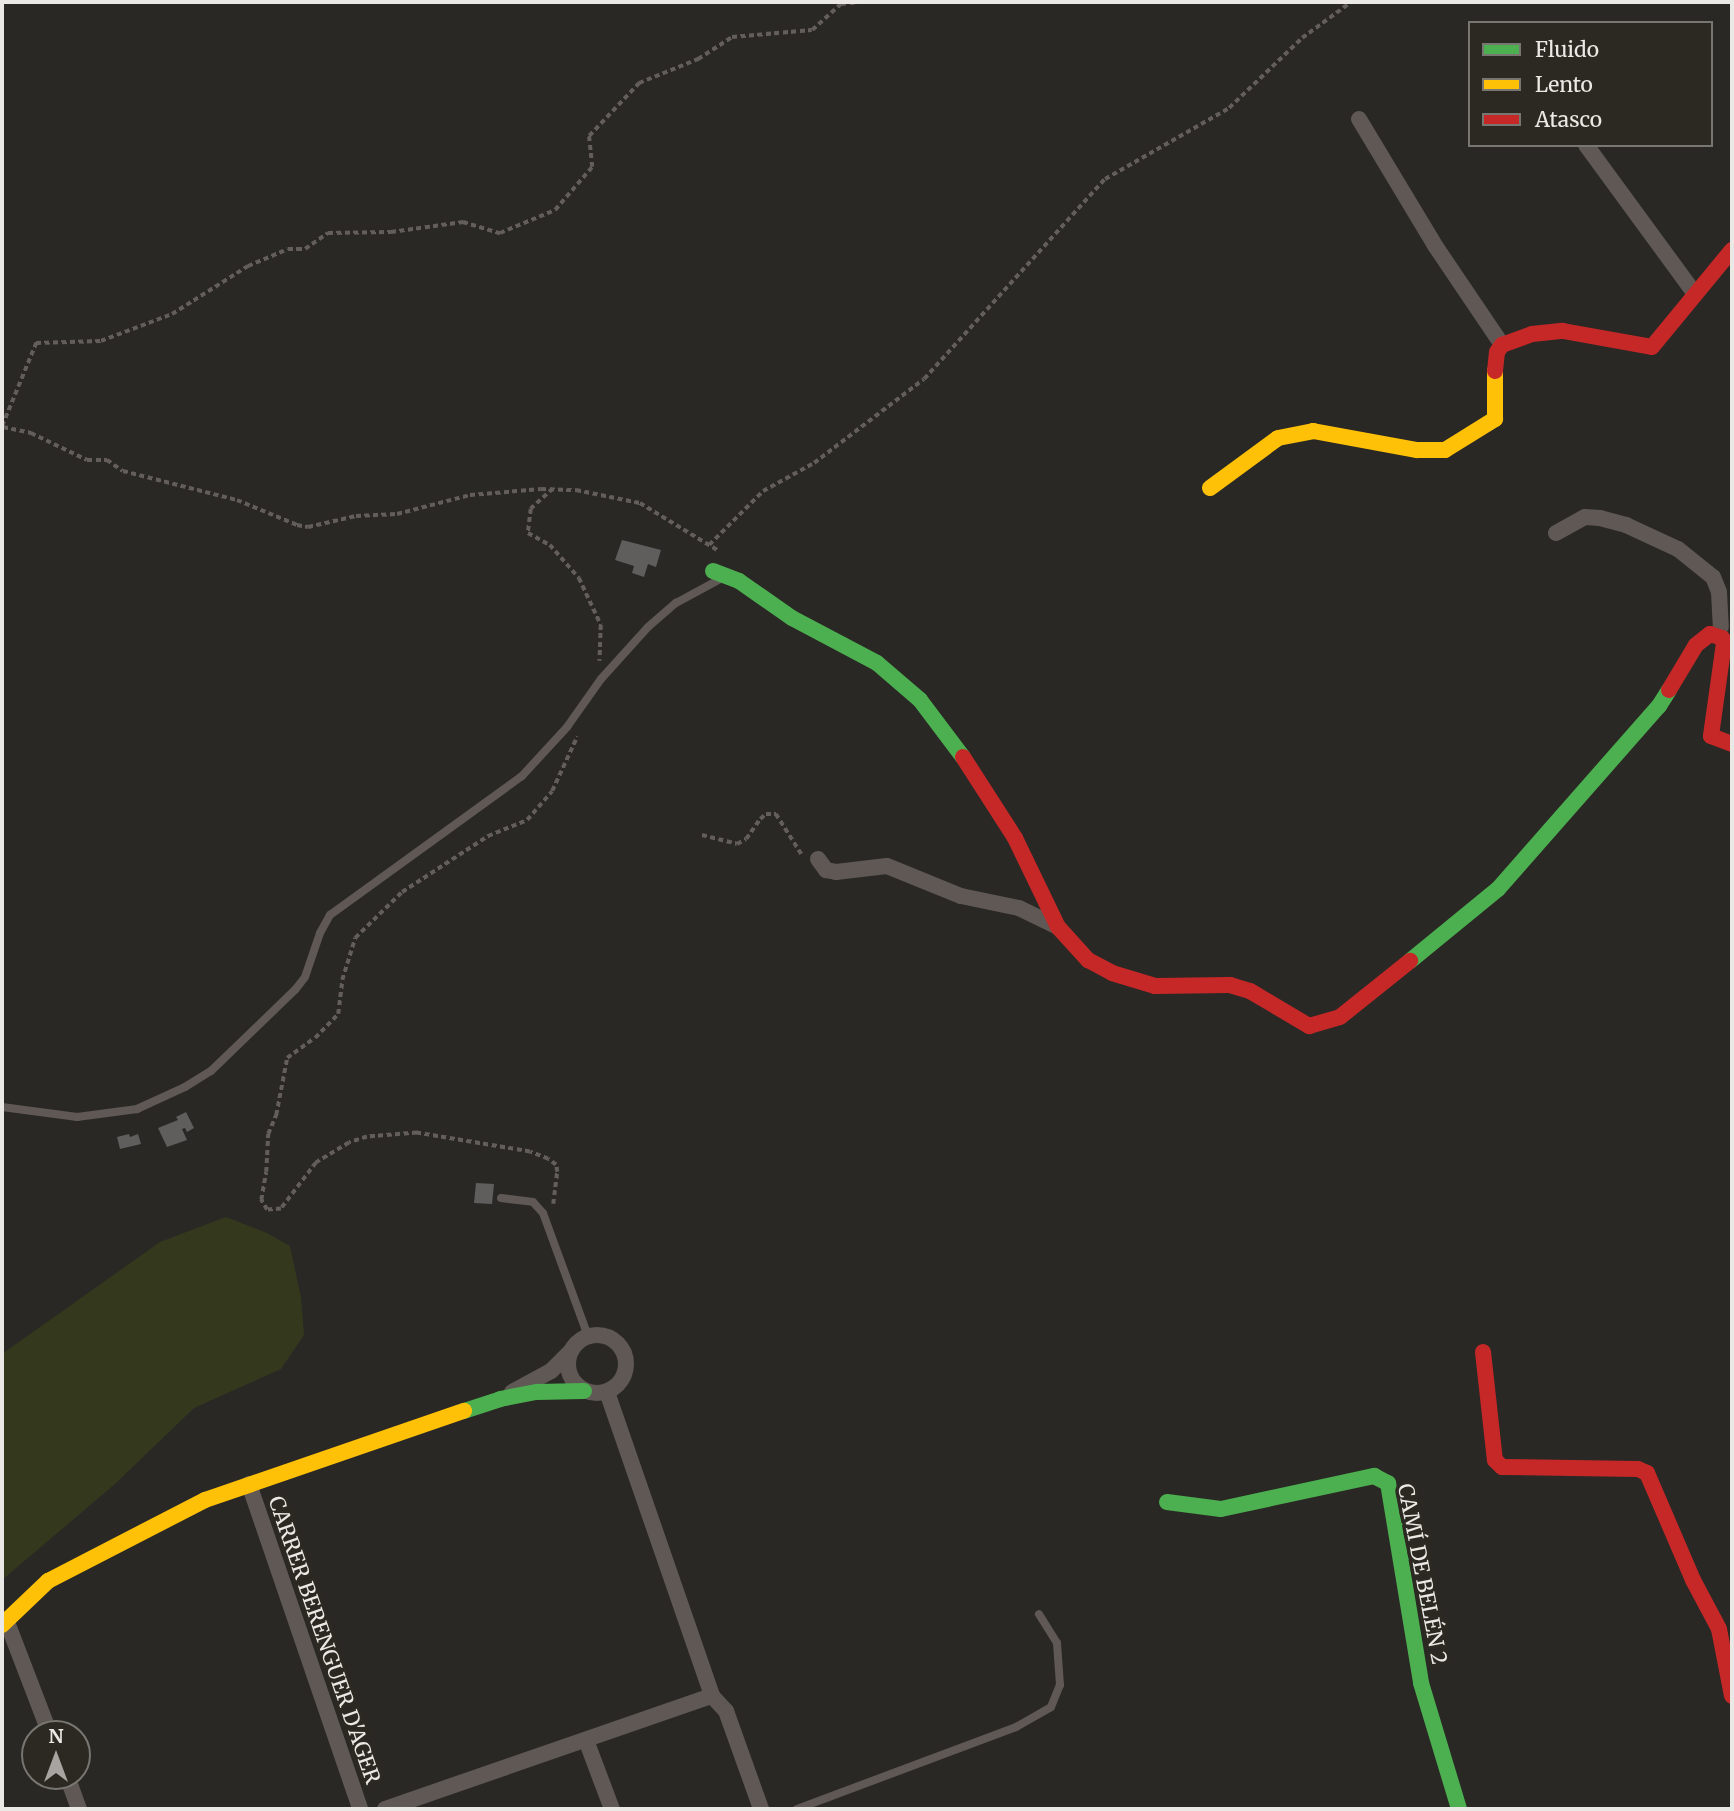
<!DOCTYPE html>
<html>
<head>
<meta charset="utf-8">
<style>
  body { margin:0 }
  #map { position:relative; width:1734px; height:1811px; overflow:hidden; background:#292824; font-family:Merriweather,serif }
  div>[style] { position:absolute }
  .green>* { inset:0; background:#34391d }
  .building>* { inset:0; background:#5f5e5d }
  .path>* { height:3.5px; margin-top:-1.75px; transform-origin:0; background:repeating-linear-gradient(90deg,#645e5b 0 5px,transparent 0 8.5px) }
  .lane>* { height:8px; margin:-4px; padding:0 4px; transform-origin:4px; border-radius:4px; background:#5f5855 }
  .street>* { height:16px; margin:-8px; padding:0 8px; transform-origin:8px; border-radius:8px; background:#5f5855 }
  .street>.ring { margin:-8px; padding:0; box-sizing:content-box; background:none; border:16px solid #5f5855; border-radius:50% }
  .fast>* { height:16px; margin:-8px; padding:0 8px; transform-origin:8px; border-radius:8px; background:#4caf50 }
  .slow>* { height:16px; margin:-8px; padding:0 8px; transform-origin:8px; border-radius:8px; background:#ffc107 }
  .jam>* { height:16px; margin:-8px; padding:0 8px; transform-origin:8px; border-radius:8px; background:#c62828 }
  span { translate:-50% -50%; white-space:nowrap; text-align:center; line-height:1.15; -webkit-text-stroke:7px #2b2922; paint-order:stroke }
  .street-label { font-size:21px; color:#ebe9e5 }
  .frame { position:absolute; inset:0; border:4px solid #ebe9e5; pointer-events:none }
  .legend { position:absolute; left:1468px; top:21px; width:245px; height:126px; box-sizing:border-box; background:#2b2922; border:2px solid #787670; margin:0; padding:9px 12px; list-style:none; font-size:21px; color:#ebe9e5 }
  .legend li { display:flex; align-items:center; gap:14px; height:35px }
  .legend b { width:35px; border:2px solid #787670 }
  .north { position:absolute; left:21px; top:1720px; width:70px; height:70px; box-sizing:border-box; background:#2b2922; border:2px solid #787670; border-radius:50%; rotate:0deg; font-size:19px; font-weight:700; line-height:28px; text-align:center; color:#ebe9e5 }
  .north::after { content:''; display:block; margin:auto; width:24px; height:32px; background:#a7a5a1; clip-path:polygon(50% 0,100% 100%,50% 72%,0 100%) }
</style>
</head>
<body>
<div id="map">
  <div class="green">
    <i style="clip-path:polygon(226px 1217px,267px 1233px,290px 1246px,301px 1298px,304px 1335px,281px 1369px,194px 1408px,115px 1484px,2px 1580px,2px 1354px,160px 1242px)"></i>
  </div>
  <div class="building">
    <i style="clip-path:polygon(622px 540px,661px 550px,656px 567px,648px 564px,644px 577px,632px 573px,634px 566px,615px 560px)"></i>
    <i style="clip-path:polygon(186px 1112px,194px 1128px,187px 1132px,185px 1128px,182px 1129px,187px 1140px,167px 1147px,158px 1128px,178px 1120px,176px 1117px)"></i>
    <i style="clip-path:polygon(129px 1134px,130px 1137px,138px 1134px,141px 1144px,120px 1149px,117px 1137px)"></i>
    <i style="clip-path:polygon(476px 1183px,494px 1184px,492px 1204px,474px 1203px)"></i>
  </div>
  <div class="path">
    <i style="left:2px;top:426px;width:90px;rotate:-67.7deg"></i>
    <i style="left:36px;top:343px;width:65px;rotate:-1.8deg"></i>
    <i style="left:101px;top:341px;width:76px;rotate:-20.8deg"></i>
    <i style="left:172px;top:314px;width:90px;rotate:-32.3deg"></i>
    <i style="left:248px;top:266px;width:43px;rotate:-23deg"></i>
    <i style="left:288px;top:249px;width:17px"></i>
    <i style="left:305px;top:249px;width:28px;rotate:-35deg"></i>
    <i style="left:328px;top:233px;width:63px;rotate:-0.9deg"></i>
    <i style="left:391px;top:232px;width:73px;rotate:-7.9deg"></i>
    <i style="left:463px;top:222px;width:39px;rotate:17deg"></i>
    <i style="left:500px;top:233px;width:60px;rotate:-22.7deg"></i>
    <i style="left:555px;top:210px;width:57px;rotate:-49.3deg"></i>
    <i style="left:592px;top:167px;width:31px;rotate:-96deg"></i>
    <i style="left:589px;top:136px;width:73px;rotate:-46.7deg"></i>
    <i style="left:639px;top:83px;width:64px;rotate:-22.1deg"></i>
    <i style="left:698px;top:59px;width:40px;rotate:-32.9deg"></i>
    <i style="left:732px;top:37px;width:80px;rotate:-5deg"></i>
    <i style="left:812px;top:30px;width:39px;rotate:-42deg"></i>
    <i style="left:841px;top:4px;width:19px;rotate:-6deg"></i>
    <i style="left:3px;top:427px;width:29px;rotate:12deg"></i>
    <i style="left:31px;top:433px;width:62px;rotate:25.7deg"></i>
    <i style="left:87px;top:460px;width:20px"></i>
    <i style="left:107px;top:460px;width:19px;rotate:35deg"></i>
    <i style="left:123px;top:471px;width:118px;rotate:14.3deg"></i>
    <i style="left:237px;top:500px;width:65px;rotate:22.6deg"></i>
    <i style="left:297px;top:525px;width:11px;rotate:10deg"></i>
    <i style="left:308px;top:527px;width:49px;rotate:-12.9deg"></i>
    <i style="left:356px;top:516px;width:41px;rotate:-2.8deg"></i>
    <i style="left:397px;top:514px;width:75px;rotate:-14.6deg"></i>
    <i style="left:470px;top:495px;width:71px;rotate:-4.8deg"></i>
    <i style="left:541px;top:489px;width:35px;rotate:2deg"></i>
    <i style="left:576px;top:490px;width:65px;rotate:11.5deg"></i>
    <i style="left:640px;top:503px;width:92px;rotate:31.3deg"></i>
    <i style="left:553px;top:489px;width:30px;rotate:138deg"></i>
    <i style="left:531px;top:509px;width:24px;rotate:97deg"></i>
    <i style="left:528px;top:533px;width:25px;rotate:29deg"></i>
    <i style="left:550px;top:545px;width:44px;rotate:48.7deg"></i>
    <i style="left:579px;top:578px;width:52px;rotate:64.9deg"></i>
    <i style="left:601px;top:625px;width:36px;rotate:92deg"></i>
    <i style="left:709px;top:545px;width:76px;rotate:-45deg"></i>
    <i style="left:763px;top:491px;width:58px;rotate:-28.8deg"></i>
    <i style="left:814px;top:463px;width:138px;rotate:-37.4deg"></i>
    <i style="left:924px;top:379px;width:270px;rotate:-47.9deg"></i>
    <i style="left:1105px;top:179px;width:143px;rotate:-29.8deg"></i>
    <i style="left:1229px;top:108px;width:101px;rotate:-43.8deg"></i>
    <i style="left:1302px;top:38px;width:61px;rotate:-36.3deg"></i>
    <i style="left:702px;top:835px;width:36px;rotate:14deg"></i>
    <i style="left:737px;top:844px;width:10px;rotate:-29deg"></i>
    <i style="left:746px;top:839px;width:24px;rotate:-55deg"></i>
    <i style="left:760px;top:819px;width:8px;rotate:-40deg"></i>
    <i style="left:766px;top:814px;width:10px"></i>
    <i style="left:776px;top:814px;width:49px;rotate:57.6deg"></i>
    <i style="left:553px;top:1204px;width:32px;rotate:-83deg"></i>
    <i style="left:557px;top:1172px;width:7px;rotate:-98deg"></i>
    <i style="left:556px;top:1165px;width:10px;rotate:-143deg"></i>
    <i style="left:548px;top:1159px;width:19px;rotate:-159deg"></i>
    <i style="left:530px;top:1152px;width:115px;rotate:-170.5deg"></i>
    <i style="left:417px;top:1133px;width:50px;rotate:175.4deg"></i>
    <i style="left:367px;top:1137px;width:19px;rotate:162deg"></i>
    <i style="left:349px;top:1143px;width:39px;rotate:149deg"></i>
    <i style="left:316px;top:1163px;width:58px;rotate:127.3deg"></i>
    <i style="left:281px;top:1209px;width:14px;rotate:176deg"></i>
    <i style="left:267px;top:1210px;width:12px;rotate:-121deg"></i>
    <i style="left:261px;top:1200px;width:28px;rotate:-80deg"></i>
    <i style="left:266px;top:1172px;width:38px;rotate:-87deg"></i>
    <i style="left:268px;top:1134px;width:21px;rotate:-67deg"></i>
    <i style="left:276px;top:1115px;width:58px;rotate:-79.1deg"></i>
    <i style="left:287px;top:1058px;width:34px;rotate:-36deg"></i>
    <i style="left:315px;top:1038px;width:33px;rotate:-46deg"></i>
    <i style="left:338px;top:1014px;width:34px;rotate:-83deg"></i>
    <i style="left:342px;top:980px;width:44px;rotate:-72.8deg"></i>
    <i style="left:355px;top:938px;width:66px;rotate:-44.4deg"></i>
    <i style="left:402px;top:892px;width:103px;rotate:-33.1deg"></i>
    <i style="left:488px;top:836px;width:42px;rotate:-22.3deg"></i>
    <i style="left:527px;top:820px;width:38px;rotate:-49deg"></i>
    <i style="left:552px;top:791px;width:60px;rotate:-65.2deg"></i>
  </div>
  <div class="lane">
    <i style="left:2px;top:1107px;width:76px;rotate:7.6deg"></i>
    <i style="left:77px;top:1117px;width:61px;rotate:-7.6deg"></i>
    <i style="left:137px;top:1109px;width:53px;rotate:-24.6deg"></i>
    <i style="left:185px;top:1087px;width:31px;rotate:-32deg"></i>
    <i style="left:211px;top:1071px;width:117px;rotate:-44deg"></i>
    <i style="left:295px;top:990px;width:16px;rotate:-52deg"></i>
    <i style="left:305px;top:977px;width:46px;rotate:-71.2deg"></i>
    <i style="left:320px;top:933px;width:21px;rotate:-61deg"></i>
    <i style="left:330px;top:915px;width:237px;rotate:-35.9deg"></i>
    <i style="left:522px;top:776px;width:67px;rotate:-47.4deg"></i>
    <i style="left:567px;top:727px;width:59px;rotate:-54.7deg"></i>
    <i style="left:601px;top:679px;width:70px;rotate:-47.9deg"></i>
    <i style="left:648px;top:627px;width:37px;rotate:-41deg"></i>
    <i style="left:676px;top:603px;width:52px;rotate:-28.5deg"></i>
    <i style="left:501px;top:1198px;width:32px;rotate:7deg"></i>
    <i style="left:533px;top:1202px;width:15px;rotate:48deg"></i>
    <i style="left:543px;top:1213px;width:131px;rotate:69.9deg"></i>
    <i style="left:797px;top:1809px;width:234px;rotate:-20.5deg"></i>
    <i style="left:1016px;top:1727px;width:40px;rotate:-29.7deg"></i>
    <i style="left:1051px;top:1707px;width:24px;rotate:-68deg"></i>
    <i style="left:1060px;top:1685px;width:42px;rotate:-94.1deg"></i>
    <i style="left:1057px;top:1643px;width:34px;rotate:-122deg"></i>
  </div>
  <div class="street">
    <i style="left:1359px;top:119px;width:149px;rotate:59deg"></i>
    <i style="left:1436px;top:247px;width:118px;rotate:56deg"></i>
    <i style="left:1586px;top:145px;width:185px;rotate:53.8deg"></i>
    <i style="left:1556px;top:533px;width:33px;rotate:-29deg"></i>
    <i style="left:1585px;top:517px;width:15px;rotate:4deg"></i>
    <i style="left:1600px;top:518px;width:27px;rotate:15deg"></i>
    <i style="left:1626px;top:525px;width:57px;rotate:24.8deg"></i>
    <i style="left:1678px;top:549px;width:45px;rotate:38.7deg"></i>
    <i style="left:1713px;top:577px;width:16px;rotate:68deg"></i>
    <i style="left:1719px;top:592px;width:35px;rotate:87deg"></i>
    <i style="left:818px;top:859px;width:14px;rotate:54deg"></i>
    <i style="left:826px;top:870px;width:10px;rotate:11deg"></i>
    <i style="left:836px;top:872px;width:51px;rotate:-6.7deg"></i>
    <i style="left:887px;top:866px;width:80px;rotate:22.1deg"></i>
    <i style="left:961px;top:896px;width:59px;rotate:11.7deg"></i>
    <i style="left:1019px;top:908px;width:43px;rotate:26deg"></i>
    <i class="ring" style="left:568px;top:1335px;width:42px;height:42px"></i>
    <i style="left:512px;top:1392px;width:44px;rotate:-28.3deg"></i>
    <i style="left:551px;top:1371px;width:28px;rotate:-45deg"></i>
    <i style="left:607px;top:1392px;width:322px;rotate:70.9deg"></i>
    <i style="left:712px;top:1696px;width:21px;rotate:47deg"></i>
    <i style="left:726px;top:1711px;width:104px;rotate:70.3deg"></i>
    <i style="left:249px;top:1484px;width:343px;rotate:71.1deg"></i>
    <i style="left:7px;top:1622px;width:120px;rotate:69deg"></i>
    <i style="left:586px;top:1740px;width:74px;rotate:69.4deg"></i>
    <i style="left:67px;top:1776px;width:35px;rotate:70deg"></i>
    <i style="left:385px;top:1809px;width:346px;rotate:-19.1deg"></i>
  </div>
  <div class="fast">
    <i style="left:713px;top:571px;width:28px;rotate:21deg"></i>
    <i style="left:739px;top:581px;width:65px;rotate:34.9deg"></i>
    <i style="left:792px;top:618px;width:96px;rotate:27.9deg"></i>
    <i style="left:877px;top:663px;width:57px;rotate:40.7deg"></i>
    <i style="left:920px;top:700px;width:71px;rotate:53deg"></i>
    <i style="left:1410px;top:961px;width:114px;rotate:-39.3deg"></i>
    <i style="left:1498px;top:889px;width:244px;rotate:-48.7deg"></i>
    <i style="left:1659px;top:706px;width:19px;rotate:-58deg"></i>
    <i style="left:464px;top:1411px;width:38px;rotate:-18deg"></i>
    <i style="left:500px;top:1399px;width:38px;rotate:-11deg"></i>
    <i style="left:537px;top:1392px;width:47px;rotate:-1.2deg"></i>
    <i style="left:1167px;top:1502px;width:54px;rotate:7.4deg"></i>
    <i style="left:1221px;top:1509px;width:157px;rotate:-12.2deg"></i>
    <i style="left:1374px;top:1476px;width:16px;rotate:27deg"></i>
    <i style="left:1388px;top:1483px;width:203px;rotate:80.6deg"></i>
    <i style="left:1421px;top:1683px;width:132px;rotate:73.2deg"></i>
  </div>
  <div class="slow">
    <i style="left:1210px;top:488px;width:84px;rotate:-36.3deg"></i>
    <i style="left:1278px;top:438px;width:36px;rotate:-11deg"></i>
    <i style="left:1313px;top:431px;width:106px;rotate:10.4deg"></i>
    <i style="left:1417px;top:450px;width:28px"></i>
    <i style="left:1445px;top:450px;width:59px;rotate:-31.8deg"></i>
    <i style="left:1495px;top:419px;width:48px;rotate:-90deg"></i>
    <i style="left:2px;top:1625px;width:64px;rotate:-43.7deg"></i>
    <i style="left:48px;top:1581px;width:177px;rotate:-27.3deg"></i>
    <i style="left:205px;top:1500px;width:274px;rotate:-19deg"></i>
  </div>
  <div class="jam">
    <i style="left:1495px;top:371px;width:19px;rotate:-84deg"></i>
    <i style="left:1497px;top:352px;width:9px;rotate:-54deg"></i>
    <i style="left:1502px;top:345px;width:32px;rotate:-20deg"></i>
    <i style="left:1532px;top:334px;width:31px;rotate:-6deg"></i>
    <i style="left:1563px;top:331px;width:90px;rotate:10.2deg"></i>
    <i style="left:1652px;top:347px;width:126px;rotate:-50.5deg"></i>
    <i style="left:1669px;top:690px;width:52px;rotate:-59deg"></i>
    <i style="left:1696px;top:645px;width:18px;rotate:-38deg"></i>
    <i style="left:1710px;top:634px;width:13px;rotate:18deg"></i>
    <i style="left:1722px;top:638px;width:5px;rotate:68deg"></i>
    <i style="left:1724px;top:643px;width:94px;rotate:98deg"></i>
    <i style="left:1711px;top:736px;width:22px;rotate:21deg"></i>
    <i style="left:963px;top:757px;width:96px;rotate:57.3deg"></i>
    <i style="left:1015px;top:838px;width:99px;rotate:64.2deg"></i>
    <i style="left:1058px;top:927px;width:45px;rotate:47.7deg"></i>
    <i style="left:1088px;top:960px;width:27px;rotate:28deg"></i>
    <i style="left:1112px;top:973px;width:45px;rotate:16.8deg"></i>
    <i style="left:1155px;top:986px;width:75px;rotate:-0.8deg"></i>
    <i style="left:1230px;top:985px;width:21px;rotate:17deg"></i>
    <i style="left:1250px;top:991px;width:69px;rotate:30.7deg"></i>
    <i style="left:1309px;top:1026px;width:32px;rotate:-16deg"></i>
    <i style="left:1340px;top:1017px;width:90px;rotate:-38.7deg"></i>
    <i style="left:1483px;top:1352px;width:109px;rotate:83.7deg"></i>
    <i style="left:1495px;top:1460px;width:10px;rotate:45deg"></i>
    <i style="left:1502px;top:1467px;width:136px;rotate:0.8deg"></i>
    <i style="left:1638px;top:1469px;width:10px;rotate:24deg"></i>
    <i style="left:1647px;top:1473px;width:116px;rotate:66.7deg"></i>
    <i style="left:1693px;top:1580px;width:55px;rotate:62deg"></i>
    <i style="left:1719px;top:1629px;width:68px;rotate:79deg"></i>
  </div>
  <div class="street-label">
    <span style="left:1422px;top:1574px;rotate:79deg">CAMÍ DE BELÉN 2</span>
    <span style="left:324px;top:1640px;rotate:71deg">CARRER BERENGUER D'AGER</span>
  </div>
  <div class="frame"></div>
  <ul class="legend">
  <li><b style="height:9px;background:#4caf50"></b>Fluido</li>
  <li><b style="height:9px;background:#ffc107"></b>Lento</li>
  <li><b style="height:9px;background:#c62828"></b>Atasco</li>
  </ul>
  <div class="north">N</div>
</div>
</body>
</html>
